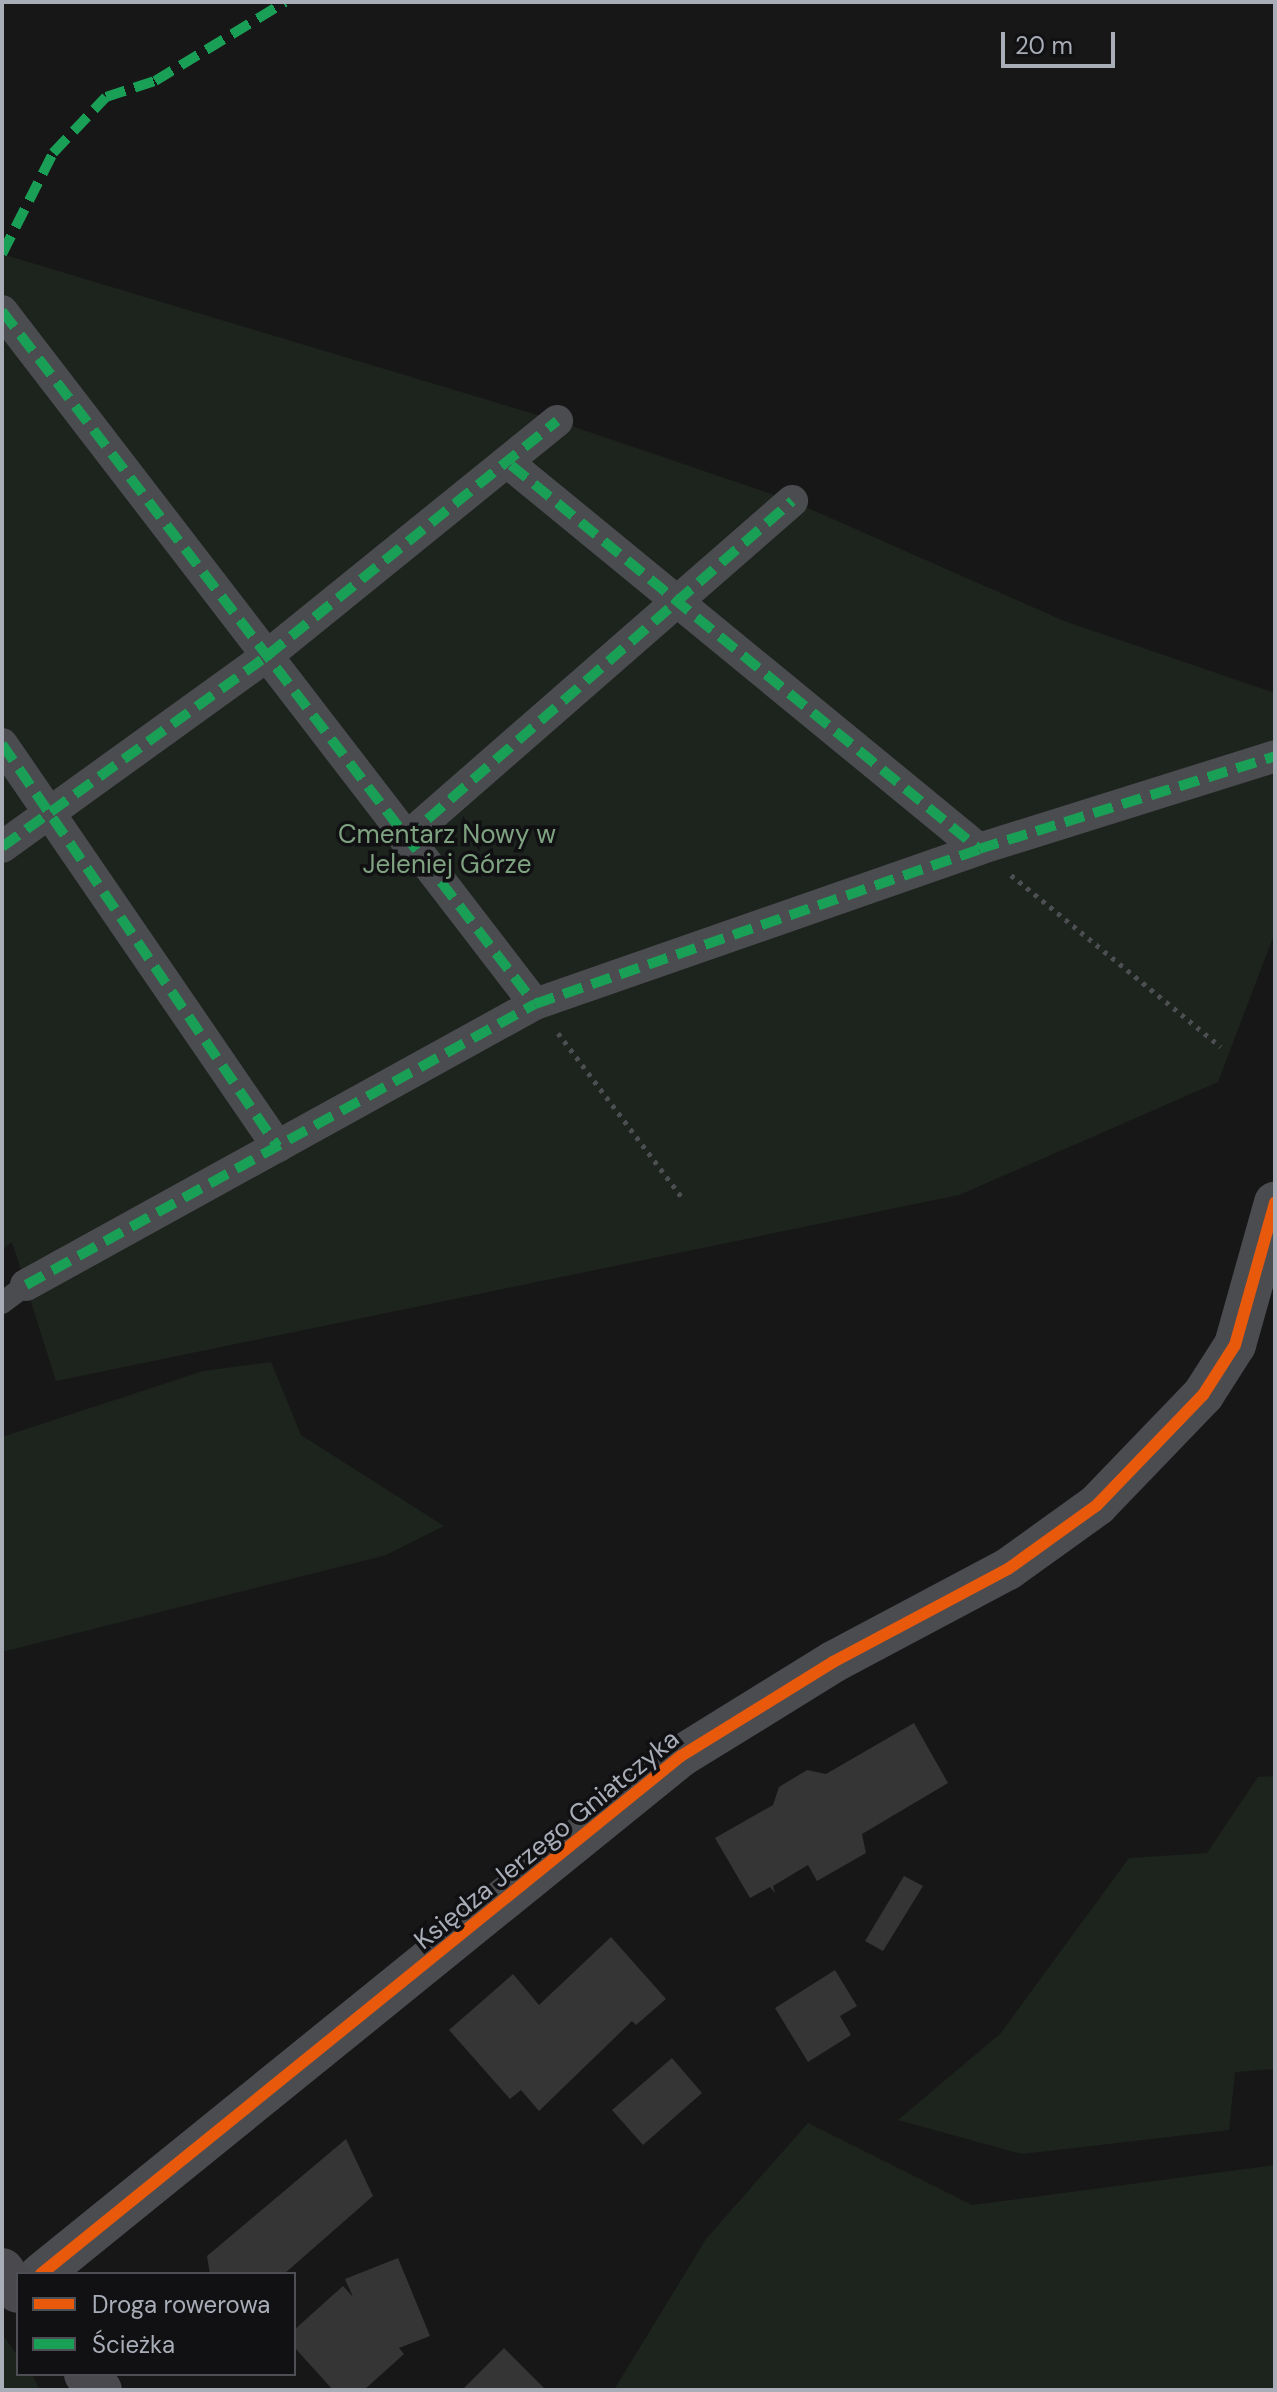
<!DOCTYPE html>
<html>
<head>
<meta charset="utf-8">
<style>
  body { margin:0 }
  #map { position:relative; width:1277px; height:2392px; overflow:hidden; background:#171717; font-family:"DM Sans",sans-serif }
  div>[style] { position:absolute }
  .green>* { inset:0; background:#1d241e }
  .building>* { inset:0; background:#353536 }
  .path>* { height:5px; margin-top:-2.5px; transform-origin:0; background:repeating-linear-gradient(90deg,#4d4e52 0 4px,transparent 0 10px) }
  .service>* { height:22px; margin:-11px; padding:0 11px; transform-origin:11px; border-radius:11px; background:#4b4c50 }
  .pedestrian>* { height:32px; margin:-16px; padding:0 16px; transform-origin:16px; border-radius:16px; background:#4b4c50 }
  .minor>* { height:42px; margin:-21px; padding:0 21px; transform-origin:21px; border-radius:21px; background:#4b4c50 }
  .secondary>* { height:44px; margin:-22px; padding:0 22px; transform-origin:22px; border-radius:22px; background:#4a4a4e }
  .quiet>* { height:10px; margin-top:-5px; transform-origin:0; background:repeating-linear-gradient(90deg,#1a9f57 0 20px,transparent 0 30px) }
  .cycleway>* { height:12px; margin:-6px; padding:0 6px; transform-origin:6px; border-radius:6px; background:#e8590c }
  span { translate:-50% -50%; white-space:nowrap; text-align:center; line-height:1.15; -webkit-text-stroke:7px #111113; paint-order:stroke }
  .park-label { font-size:26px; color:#7fa381 }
  .street-label { font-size:26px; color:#a8adb8 }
  .frame { position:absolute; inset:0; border:4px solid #a8adb8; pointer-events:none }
  .legend { position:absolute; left:16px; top:2272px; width:280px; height:104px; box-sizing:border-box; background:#111113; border:2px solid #4d4f55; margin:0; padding:10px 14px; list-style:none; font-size:24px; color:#a8adb8 }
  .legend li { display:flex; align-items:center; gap:16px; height:40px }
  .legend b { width:40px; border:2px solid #4d4f55 }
  .scale { position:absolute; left:1001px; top:32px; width:114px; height:36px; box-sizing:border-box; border:4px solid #a8adb8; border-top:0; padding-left:10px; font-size:24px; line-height:28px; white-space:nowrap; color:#a8adb8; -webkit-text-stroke:6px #111113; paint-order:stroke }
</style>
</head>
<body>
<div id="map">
  <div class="green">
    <i style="clip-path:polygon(2px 254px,557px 421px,792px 501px,1064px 621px,1275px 693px,1275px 932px,1218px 1082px,959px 1195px,56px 1381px,12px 1242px,2px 1249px)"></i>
    <i style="clip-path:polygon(271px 1362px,301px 1435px,444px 1526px,386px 1555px,2px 1652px,2px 1437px,203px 1371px)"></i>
    <i style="clip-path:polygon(1275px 1776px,1275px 2069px,1235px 2072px,1229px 2130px,1022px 2154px,898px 2120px,1000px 2034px,1129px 1858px,1207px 1853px,1258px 1777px)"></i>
    <i style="clip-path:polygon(808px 2123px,972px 2205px,1275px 2165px,1275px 2390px,614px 2390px,706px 2239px)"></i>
    <i style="clip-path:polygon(2px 2334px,18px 2356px,18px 2374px,32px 2374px,40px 2390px,2px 2390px)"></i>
  </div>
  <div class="building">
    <i style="clip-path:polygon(914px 1723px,948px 1783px,862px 1834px,866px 1853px,817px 1881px,808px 1865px,773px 1886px,775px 1893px,770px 1887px,750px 1898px,715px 1838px,773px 1805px,779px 1787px,807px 1770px,826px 1774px)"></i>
    <i style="clip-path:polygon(904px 1876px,923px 1886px,883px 1951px,865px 1941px)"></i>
    <i style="clip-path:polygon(611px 1937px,666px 1999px,636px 2025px,632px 2021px,539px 2111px,521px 2090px,510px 2099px,449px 2030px,513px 1974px,539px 2005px)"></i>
    <i style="clip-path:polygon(835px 1970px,857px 2006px,840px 2016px,851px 2035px,808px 2062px,775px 2008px)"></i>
    <i style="clip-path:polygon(672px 2058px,702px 2093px,643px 2145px,612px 2110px)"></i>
    <i style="clip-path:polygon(346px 2139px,373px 2196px,284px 2274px,210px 2274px,207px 2256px)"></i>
    <i style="clip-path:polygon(398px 2258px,430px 2336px,399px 2348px,404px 2354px,364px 2390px,333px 2390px,294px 2347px,294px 2330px,343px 2286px,353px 2297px,345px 2279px)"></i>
    <i style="clip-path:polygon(504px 2348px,546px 2390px,462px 2390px)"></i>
  </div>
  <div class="path">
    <i style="left:1011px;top:875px;width:271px;rotate:39.3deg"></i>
    <i style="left:558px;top:1033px;width:208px;rotate:53deg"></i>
  </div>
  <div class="service">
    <i style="left:2px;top:1303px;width:30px;rotate:-37deg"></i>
  </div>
  <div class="pedestrian">
    <i style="left:2px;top:311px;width:874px;rotate:52.44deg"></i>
    <i style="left:511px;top:465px;width:605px;rotate:39.37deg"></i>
    <i style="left:2px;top:744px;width:488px;rotate:55.6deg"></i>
    <i style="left:405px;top:839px;width:514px;rotate:-41.13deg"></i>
    <i style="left:2px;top:847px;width:328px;rotate:-35.8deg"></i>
    <i style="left:268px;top:655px;width:372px;rotate:-39deg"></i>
    <i style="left:26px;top:1285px;width:581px;rotate:-28.9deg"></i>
    <i style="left:535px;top:1004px;width:470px;rotate:-19.2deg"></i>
    <i style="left:979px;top:849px;width:310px;rotate:-17.4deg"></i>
  </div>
  <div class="minor">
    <i style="left:41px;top:2274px;width:823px;rotate:-38.99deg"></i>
    <i style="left:681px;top:1756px;width:179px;rotate:-31.7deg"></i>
    <i style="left:833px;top:1662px;width:198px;rotate:-28deg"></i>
    <i style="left:1008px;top:1569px;width:110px;rotate:-35.7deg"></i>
    <i style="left:1097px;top:1505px;width:153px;rotate:-46.1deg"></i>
    <i style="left:1203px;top:1395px;width:59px;rotate:-57.4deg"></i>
    <i style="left:1235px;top:1345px;width:148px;rotate:-74.3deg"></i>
  </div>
  <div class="secondary">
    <i style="left:2px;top:2270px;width:26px;rotate:53deg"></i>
    <i style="left:86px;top:2374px;width:21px;rotate:49deg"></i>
  </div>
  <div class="quiet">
    <i style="left:2px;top:254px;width:113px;rotate:-63.2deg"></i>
    <i style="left:53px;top:153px;width:77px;rotate:-46.6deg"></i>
    <i style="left:106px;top:97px;width:52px;rotate:-18.1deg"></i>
    <i style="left:155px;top:81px;width:152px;rotate:-31.3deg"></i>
    <i style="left:2px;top:311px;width:874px;rotate:52.44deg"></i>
    <i style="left:511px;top:465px;width:605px;rotate:39.37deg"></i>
    <i style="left:2px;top:744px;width:488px;rotate:55.6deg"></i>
    <i style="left:405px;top:839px;width:514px;rotate:-41.13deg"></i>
    <i style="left:2px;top:847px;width:328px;rotate:-35.8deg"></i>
    <i style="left:268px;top:655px;width:372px;rotate:-39deg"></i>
    <i style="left:26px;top:1285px;width:581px;rotate:-28.9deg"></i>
    <i style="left:535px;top:1004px;width:470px;rotate:-19.2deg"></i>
    <i style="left:979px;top:849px;width:310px;rotate:-17.4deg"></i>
  </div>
  <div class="cycleway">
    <i style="left:41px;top:2274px;width:823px;rotate:-38.99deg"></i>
    <i style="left:681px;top:1756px;width:179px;rotate:-31.7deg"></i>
    <i style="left:833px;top:1662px;width:198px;rotate:-28deg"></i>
    <i style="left:1008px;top:1569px;width:110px;rotate:-35.7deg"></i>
    <i style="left:1097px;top:1505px;width:153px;rotate:-46.1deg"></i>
    <i style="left:1203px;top:1395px;width:59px;rotate:-57.4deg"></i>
    <i style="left:1235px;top:1345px;width:148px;rotate:-74.3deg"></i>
  </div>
  <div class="park-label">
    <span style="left:447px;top:850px">Cmentarz Nowy w<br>Jeleniej Górze</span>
  </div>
  <div class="street-label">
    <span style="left:547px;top:1840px;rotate:-39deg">Księdza Jerzego Gniatczyka</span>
  </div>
  <div class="frame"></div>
  <ul class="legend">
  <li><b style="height:10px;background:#e8590c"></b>Droga rowerowa</li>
  <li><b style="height:10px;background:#1a9f57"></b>Ścieżka</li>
  </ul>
  <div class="scale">20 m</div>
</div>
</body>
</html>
